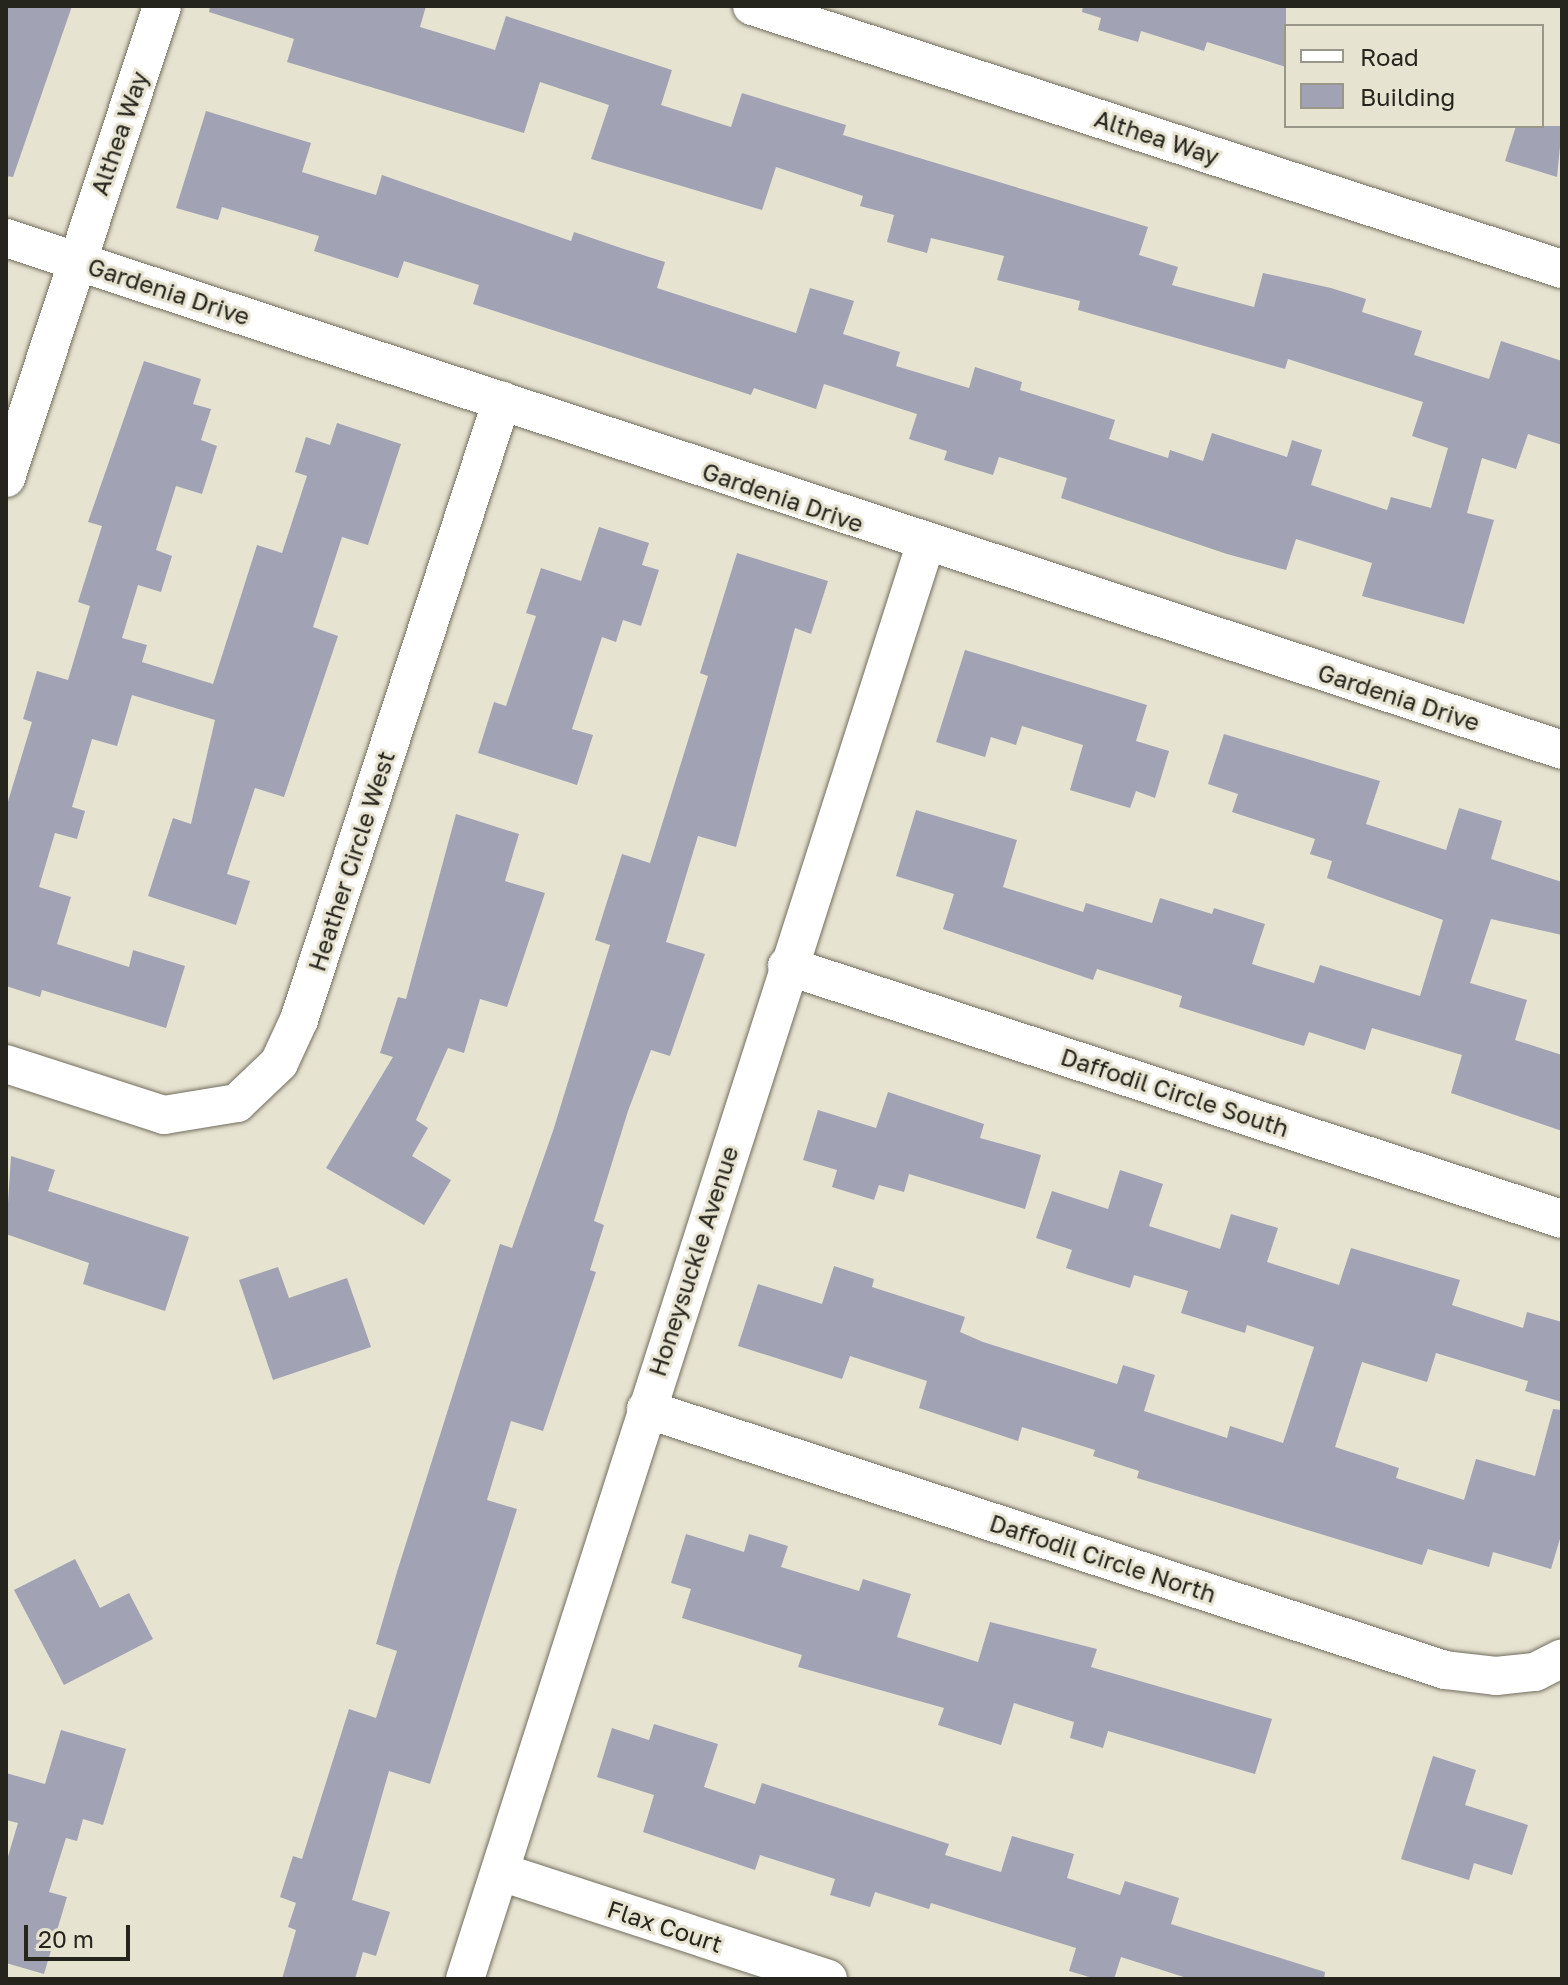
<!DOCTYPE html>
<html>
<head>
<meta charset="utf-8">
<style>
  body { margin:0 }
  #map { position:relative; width:1568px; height:1985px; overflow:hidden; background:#e7e3d1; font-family:"Golos Text",sans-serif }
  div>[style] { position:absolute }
  .building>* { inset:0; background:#a1a3b4 }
  .roads { filter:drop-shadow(0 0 2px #726e5f) drop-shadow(0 0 2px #726e5f) }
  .street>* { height:38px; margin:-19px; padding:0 19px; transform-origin:19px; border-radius:19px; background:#fff }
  span { translate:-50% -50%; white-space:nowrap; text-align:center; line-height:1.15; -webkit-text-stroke:6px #e7e3d1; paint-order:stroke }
  .street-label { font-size:24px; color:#25241d }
  .frame { position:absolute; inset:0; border:8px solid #25241d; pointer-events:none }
  .legend { position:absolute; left:1284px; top:24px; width:260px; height:104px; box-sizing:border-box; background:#e7e3d1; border:2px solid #999789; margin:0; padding:10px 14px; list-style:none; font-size:24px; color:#25241d }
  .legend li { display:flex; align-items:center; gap:16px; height:40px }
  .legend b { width:40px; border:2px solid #999789 }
  .scale { position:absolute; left:24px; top:1925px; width:106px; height:36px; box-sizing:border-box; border:4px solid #25241d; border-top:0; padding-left:10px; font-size:24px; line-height:28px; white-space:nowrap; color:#25241d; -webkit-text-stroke:6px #e7e3d1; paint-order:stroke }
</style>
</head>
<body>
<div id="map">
  <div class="building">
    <i style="clip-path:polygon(6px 6px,72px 6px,13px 177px,6px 176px)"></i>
    <i style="clip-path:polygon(210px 6px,426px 6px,420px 27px,495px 50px,506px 16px,672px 70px,661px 105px,731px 127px,742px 93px,846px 125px,843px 135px,1148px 227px,1139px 255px,1178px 267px,1172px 285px,1254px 307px,1263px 273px,1331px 288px,1366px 299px,1362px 312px,1422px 331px,1414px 355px,1489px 379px,1501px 341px,1562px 361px,1562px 445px,1528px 434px,1516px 469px,1482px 458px,1467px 513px,1494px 520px,1464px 624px,1362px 596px,1372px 563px,1296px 539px,1286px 570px,1227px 554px,1061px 498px,1067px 478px,999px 457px,993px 475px,944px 460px,947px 451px,909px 439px,917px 414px,824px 384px,816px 409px,754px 388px,751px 395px,473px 304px,479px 285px,404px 261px,398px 278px,314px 251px,319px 236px,222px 207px,218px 220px,176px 208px,206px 111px,311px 143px,302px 172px,376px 195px,382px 175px,571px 241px,574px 232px,621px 248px,665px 262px,657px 288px,796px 333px,810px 288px,854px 301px,843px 334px,900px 352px,896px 366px,969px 388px,975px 367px,1022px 382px,1020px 390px,1115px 420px,1109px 439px,1168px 458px,1170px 450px,1203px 461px,1212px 433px,1287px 457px,1292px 440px,1322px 450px,1311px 485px,1387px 510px,1391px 497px,1431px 508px,1448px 448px,1412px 436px,1423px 402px,1288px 359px,1285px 369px,1078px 310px,1080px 301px,997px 280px,1004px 256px,931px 238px,927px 253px,887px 242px,894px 215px,860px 206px,863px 196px,776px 167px,762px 210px,591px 159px,609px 105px,540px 82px,524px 133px,287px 62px,294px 39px,209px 12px)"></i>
    <i style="clip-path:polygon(1083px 6px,1286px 6px,1286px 67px,1207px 42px,1204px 51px,1141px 31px,1138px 42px,1098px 30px,1101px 18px,1082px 12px)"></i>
    <i style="clip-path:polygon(1516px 126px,1562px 126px,1557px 177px,1505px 161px)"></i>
    <i style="clip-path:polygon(144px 361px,201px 379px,193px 404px,211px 409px,201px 440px,217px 446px,202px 494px,176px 486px,156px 550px,172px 556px,161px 592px,138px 585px,122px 638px,147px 645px,142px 662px,213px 684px,257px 545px,282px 553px,307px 476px,295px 472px,306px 437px,330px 445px,337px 423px,401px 444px,368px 545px,342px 537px,313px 627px,338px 636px,284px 797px,255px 788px,227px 874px,250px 881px,236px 925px,148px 896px,173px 818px,191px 824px,215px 720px,132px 695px,117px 746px,92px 739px,72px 807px,85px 811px,77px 839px,55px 833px,39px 887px,71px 897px,57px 944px,129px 967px,133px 950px,185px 966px,166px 1028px,42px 990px,40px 997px,6px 986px,6px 808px,32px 722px,23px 719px,37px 671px,68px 680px,90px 606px,78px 602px,102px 526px,88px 522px)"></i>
    <i style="clip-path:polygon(599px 527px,649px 543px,642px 565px,659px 570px,641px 626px,623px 620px,616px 642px,602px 637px,572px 729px,593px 735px,577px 785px,478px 753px,494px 702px,506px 706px,536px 616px,526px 613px,541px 568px,581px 581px)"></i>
    <i style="clip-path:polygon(737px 553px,828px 581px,811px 634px,795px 628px,736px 847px,698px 836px,666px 942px,705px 954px,670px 1056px,651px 1050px,628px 1111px,594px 1221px,604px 1225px,590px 1270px,596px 1272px,543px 1431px,511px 1421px,487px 1500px,517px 1509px,430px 1784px,389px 1771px,352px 1900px,390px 1912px,376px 1956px,363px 1952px,355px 1979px,282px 1979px,296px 1930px,288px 1927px,296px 1903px,280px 1897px,293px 1856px,302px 1859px,349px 1709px,376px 1718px,397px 1651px,376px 1644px,397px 1572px,500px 1244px,512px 1248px,553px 1131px,610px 945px,595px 940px,622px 854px,650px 863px,708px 676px,700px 673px)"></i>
    <i style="clip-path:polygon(965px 650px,1147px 705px,1136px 741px,1169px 751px,1155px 798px,1136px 791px,1130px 808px,1070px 790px,1083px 745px,1022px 726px,1016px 745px,991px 737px,985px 757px,936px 742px)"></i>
    <i style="clip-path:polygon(1224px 734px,1380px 781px,1366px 824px,1446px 850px,1459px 808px,1502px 821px,1491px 859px,1562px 882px,1562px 935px,1491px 919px,1470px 983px,1527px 1000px,1515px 1040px,1562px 1055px,1562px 1131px,1451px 1093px,1462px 1055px,1372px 1028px,1365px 1050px,1309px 1032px,1304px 1046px,1179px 1007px,1182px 996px,1097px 969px,1093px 980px,943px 929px,954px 894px,896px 876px,916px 810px,1017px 840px,1003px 887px,1083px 912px,1086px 903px,1152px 923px,1160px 898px,1212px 914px,1214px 908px,1265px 924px,1252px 964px,1314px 983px,1320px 965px,1420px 996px,1443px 920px,1327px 878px,1332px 861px,1310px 854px,1315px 839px,1232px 812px,1238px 794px,1208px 784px)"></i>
    <i style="clip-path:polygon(456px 814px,519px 834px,505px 881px,545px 893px,507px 1007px,480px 999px,464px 1053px,448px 1048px,416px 1120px,428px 1128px,412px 1156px,451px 1180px,424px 1225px,326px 1168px,393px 1057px,380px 1053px,398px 997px,406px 999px)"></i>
    <i style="clip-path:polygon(888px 1092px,984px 1124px,980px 1138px,1041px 1155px,1025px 1209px,909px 1174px,904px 1192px,879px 1185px,874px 1200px,832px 1187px,837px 1170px,803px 1160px,818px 1110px,876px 1128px)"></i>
    <i style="clip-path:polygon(11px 1156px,55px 1170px,48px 1191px,189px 1237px,165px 1311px,83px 1284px,89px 1263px,6px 1234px)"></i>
    <i style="clip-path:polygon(1120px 1170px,1163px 1184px,1149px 1226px,1220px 1249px,1231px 1214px,1278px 1228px,1267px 1262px,1339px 1285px,1351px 1248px,1460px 1280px,1452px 1305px,1523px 1328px,1527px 1312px,1562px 1322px,1562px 1402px,1525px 1391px,1528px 1381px,1436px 1353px,1427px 1382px,1362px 1362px,1335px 1447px,1399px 1468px,1396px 1478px,1464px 1500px,1476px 1459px,1535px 1476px,1553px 1409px,1562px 1410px,1562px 1532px,1551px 1569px,1493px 1552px,1489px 1567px,1428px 1549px,1422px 1565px,1137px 1478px,1139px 1471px,1093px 1456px,1095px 1450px,1022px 1427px,1018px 1441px,919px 1408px,927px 1381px,850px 1356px,842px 1379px,738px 1346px,758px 1284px,822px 1304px,834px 1266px,874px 1279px,872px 1287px,965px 1317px,960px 1332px,983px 1342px,1117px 1384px,1123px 1365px,1155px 1375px,1144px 1411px,1227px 1438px,1230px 1426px,1283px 1443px,1314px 1347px,1247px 1325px,1245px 1333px,1181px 1313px,1188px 1291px,1134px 1275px,1130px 1288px,1066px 1268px,1072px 1250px,1036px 1238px,1052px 1191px,1108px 1209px)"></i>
    <i style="clip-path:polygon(278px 1267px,289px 1298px,347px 1278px,371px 1347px,273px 1380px,239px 1280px)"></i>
    <i style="clip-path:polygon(686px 1534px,744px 1552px,749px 1534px,788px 1546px,781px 1567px,859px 1591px,863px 1579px,911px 1594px,897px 1637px,978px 1662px,990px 1622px,1097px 1649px,1091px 1667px,1272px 1719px,1255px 1774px,1108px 1731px,1103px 1748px,1070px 1738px,1074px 1722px,1014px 1703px,1001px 1745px,938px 1725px,944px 1708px,798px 1667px,802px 1655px,682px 1618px,691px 1589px,671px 1583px)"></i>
    <i style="clip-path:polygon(75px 1559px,100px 1608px,129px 1593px,153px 1639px,64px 1685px,14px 1590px)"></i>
    <i style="clip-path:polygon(654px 1724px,718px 1744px,704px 1787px,755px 1804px,762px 1783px,949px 1844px,945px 1855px,1001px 1872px,1012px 1836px,1074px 1854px,1067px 1878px,1120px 1895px,1125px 1881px,1179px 1898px,1171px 1924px,1325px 1972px,1324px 1979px,1190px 1979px,1121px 1957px,1114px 1979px,1096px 1979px,1069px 1971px,1076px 1948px,931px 1903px,929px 1909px,875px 1892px,870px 1907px,830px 1895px,835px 1879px,760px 1855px,755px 1870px,643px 1832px,654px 1795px,597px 1777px,612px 1728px,649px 1740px)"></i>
    <i style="clip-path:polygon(61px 1730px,126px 1749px,103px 1825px,83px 1819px,77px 1841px,66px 1838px,49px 1892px,67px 1897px,44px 1974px,6px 1963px,6px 1863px,18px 1823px,6px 1820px,6px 1773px,45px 1784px)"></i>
    <i style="clip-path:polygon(1433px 1756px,1476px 1770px,1465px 1805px,1528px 1825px,1512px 1875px,1474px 1863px,1469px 1880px,1401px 1859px)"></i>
  </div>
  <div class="roads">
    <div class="street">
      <i style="left:752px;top:6px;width:852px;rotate:17.99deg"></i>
      <i style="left:6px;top:238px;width:1638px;rotate:18.21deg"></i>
      <i style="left:6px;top:478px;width:497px;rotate:-71.7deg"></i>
      <i style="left:787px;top:966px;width:815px;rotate:18.08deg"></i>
      <i style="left:6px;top:1064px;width:166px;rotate:17.9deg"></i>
      <i style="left:164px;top:1115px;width:74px;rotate:-9.3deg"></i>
      <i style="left:237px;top:1103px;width:58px;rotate:-43.6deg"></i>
      <i style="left:279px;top:1063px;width:47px;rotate:-65.1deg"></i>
      <i style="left:299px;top:1020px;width:652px;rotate:-71.87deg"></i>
      <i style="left:646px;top:1409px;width:841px;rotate:18.09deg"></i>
      <i style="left:1445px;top:1670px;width:51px;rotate:6.7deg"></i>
      <i style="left:1496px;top:1676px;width:39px;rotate:-6deg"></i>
      <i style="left:1535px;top:1672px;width:30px;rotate:-27deg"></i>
      <i style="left:501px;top:1872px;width:344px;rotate:18.1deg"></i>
      <i style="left:465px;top:1979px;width:1506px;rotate:-72.21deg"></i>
    </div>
  </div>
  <div class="street-label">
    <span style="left:119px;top:133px;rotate:-71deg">Althea Way</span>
    <span style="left:1157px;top:137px;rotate:18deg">Althea Way</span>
    <span style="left:169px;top:291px;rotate:18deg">Gardenia Drive</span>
    <span style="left:783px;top:497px;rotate:19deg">Gardenia Drive</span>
    <span style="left:1399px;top:697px;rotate:18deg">Gardenia Drive</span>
    <span style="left:351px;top:861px;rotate:-72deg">Heather Circle West</span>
    <span style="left:1175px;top:1092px;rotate:18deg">Daffodil Circle South</span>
    <span style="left:693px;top:1261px;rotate:-72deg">Honeysuckle Avenue</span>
    <span style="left:1103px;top:1558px;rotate:18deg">Daffodil Circle North</span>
    <span style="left:665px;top:1926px;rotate:18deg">Flax Court</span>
  </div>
  <div class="frame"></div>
  <ul class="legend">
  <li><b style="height:10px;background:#fff"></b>Road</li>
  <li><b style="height:22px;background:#a1a3b4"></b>Building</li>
  </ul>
  <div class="scale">20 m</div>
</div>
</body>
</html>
